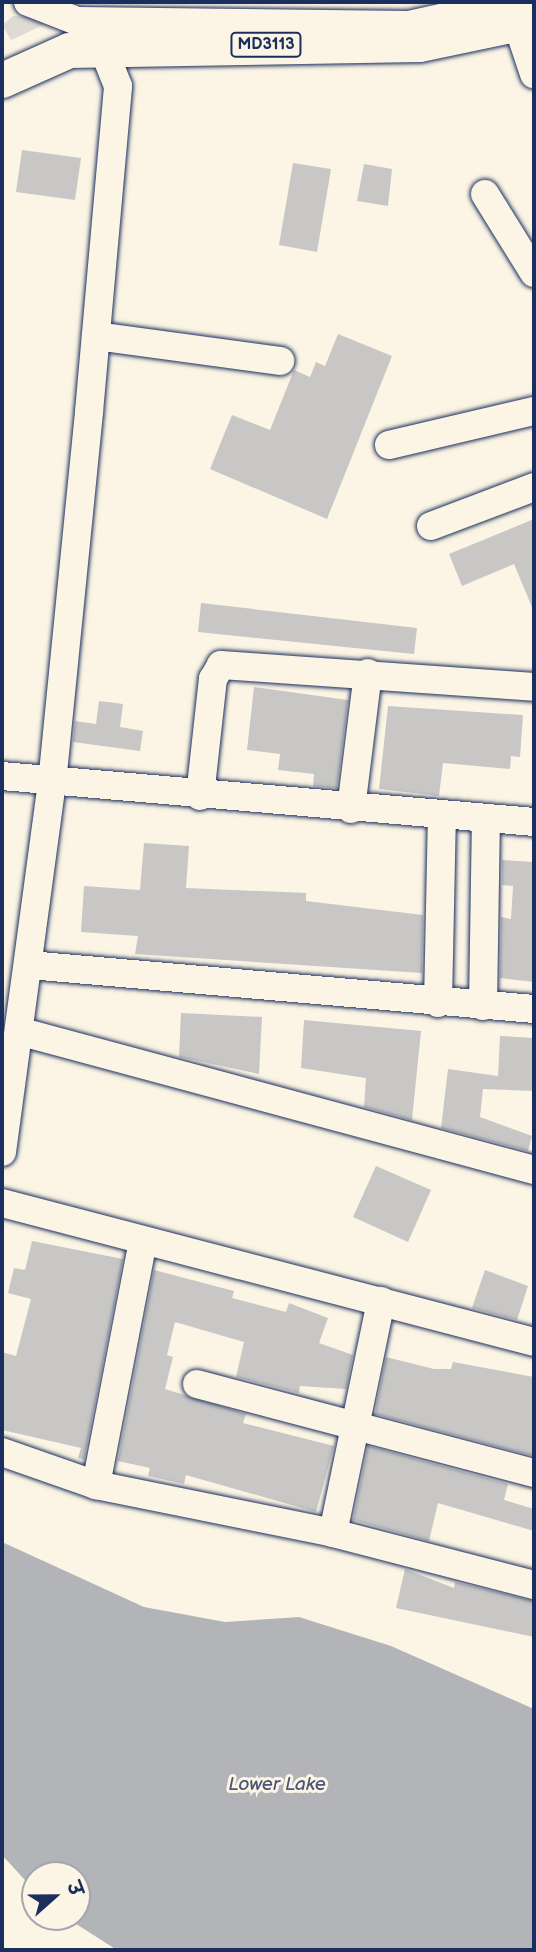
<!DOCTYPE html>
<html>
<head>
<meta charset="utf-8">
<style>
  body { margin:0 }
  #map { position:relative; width:536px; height:1952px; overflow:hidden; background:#fcf5e5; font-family:"Balsamiq Sans","Playpen Sans Deva",sans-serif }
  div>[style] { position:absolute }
  .green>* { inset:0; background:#dfdbd4 }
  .water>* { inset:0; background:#b2b4b8 }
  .building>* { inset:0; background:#c8c7c6 }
  .roads { filter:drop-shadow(0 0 2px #1b2f5e) drop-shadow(0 0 2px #1b2f5e) }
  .minor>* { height:28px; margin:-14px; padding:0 14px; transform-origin:14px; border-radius:14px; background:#fcf5e5 }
  .major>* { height:35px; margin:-17.5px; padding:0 17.5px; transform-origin:17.5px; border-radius:17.5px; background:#fcf5e5 }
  span { translate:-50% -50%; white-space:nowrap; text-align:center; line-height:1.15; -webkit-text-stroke:6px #fcf5e5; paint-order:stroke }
  .shield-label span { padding:2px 5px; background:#fcf5e5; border:2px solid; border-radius:5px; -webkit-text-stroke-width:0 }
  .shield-label { font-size:16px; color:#1b2f5e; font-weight:700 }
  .water-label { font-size:19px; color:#485779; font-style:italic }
  .frame { position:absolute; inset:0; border:4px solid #1b2f5e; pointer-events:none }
  .north { position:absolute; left:21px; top:1861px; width:70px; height:70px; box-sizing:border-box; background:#fcf5e5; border:2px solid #a2a6af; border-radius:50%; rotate:69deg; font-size:19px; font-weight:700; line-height:28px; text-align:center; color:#1b2f5e }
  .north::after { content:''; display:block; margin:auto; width:24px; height:32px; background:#1b2f5e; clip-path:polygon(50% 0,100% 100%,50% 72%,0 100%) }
</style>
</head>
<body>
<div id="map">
  <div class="green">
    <i style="clip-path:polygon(13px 16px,52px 19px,52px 21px,11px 40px,2px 25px)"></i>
  </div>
  <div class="water">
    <i style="clip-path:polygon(2px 1542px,144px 1607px,225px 1622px,299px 1617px,391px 1646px,534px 1709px,534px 1950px,117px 1950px,65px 1917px,77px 1917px,77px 1875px,35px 1875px,35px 1891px,2px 1855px)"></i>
  </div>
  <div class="building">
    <i style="clip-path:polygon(22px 150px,81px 158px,75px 200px,16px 192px)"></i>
    <i style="clip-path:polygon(293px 163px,331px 169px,317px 252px,279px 245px)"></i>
    <i style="clip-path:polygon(364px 164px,392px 169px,388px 206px,357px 201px)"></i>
    <i style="clip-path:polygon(338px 334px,392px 356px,327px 519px,210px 469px,232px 415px,270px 430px,294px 370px,310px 377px,316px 362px,325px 366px)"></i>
    <i style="clip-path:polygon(534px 519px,534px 612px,514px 564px,462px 586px,449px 554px)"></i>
    <i style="clip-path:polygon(201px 603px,417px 628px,414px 654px,198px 632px)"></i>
    <i style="clip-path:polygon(254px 687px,348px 700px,337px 788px,313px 786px,314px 774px,278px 770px,280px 754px,247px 750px)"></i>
    <i style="clip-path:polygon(99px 701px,123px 704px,120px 727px,143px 731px,140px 751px,73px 742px,75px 721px,96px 724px)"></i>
    <i style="clip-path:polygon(388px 706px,523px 715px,520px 757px,511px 756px,510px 769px,443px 763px,439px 796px,379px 789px)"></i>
    <i style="clip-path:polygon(144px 843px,189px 846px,186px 888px,306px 893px,306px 901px,423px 915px,422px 973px,135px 954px,138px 936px,81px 932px,84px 886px,140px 890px)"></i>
    <i style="clip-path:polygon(502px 860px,534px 862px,534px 982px,500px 978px,501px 917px,511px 919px,513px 886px,502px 885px)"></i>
    <i style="clip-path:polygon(181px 1013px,262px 1017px,259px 1074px,179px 1057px)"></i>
    <i style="clip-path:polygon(304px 1020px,421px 1031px,412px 1120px,364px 1107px,366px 1078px,301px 1068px)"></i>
    <i style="clip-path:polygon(500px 1036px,534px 1038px,534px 1091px,483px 1089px,480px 1117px,532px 1136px,528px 1151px,441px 1128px,448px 1069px,498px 1076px)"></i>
    <i style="clip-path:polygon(376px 1166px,431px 1190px,408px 1242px,353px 1217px)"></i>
    <i style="clip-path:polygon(32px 1241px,123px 1259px,84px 1460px,78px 1458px,81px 1448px,2px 1430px,2px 1352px,16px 1356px,31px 1299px,8px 1293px,14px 1268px,25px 1270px)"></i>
    <i style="clip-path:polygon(154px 1270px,234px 1291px,232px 1298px,286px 1312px,289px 1303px,328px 1318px,319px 1343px,353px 1355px,346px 1389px,300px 1386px,299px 1393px,236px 1377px,244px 1342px,175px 1322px,167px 1355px,173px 1357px,165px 1389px,246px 1414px,243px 1423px,334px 1446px,316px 1512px,186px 1475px,184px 1484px,148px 1476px,150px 1468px,118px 1461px)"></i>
    <i style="clip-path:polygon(485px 1270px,528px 1286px,517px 1320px,472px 1308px)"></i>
    <i style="clip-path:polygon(386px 1357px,434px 1369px,451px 1369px,453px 1362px,534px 1377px,534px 1456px,375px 1414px)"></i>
    <i style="clip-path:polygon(368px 1446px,508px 1484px,504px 1500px,534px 1509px,534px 1531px,438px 1503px,429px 1541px,353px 1520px)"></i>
    <i style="clip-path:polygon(405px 1569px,454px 1588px,455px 1582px,534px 1601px,534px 1637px,396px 1608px)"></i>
  </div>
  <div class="roads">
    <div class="minor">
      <i style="left:28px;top:2px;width:53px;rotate:21.2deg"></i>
      <i style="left:77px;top:21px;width:332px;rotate:0.7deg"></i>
      <i style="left:409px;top:25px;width:107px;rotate:-12.5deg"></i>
      <i style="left:518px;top:26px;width:51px;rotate:71.6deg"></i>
      <i style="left:485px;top:194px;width:93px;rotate:58.2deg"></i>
      <i style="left:96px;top:336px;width:186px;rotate:7.7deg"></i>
      <i style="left:389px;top:445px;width:149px;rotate:-13.2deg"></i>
      <i style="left:431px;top:526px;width:110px;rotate:-20.7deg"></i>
      <i style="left:2px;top:776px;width:534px;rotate:4.94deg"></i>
      <i style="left:200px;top:796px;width:118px;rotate:-83.7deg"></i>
      <i style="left:213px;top:679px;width:16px;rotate:-60deg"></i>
      <i style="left:221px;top:665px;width:314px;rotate:4deg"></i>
      <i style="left:351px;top:809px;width:137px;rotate:-82.9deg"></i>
      <i style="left:29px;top:965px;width:507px;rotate:4.98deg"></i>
      <i style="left:438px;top:1003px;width:187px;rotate:-88.8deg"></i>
      <i style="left:483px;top:1006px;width:188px;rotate:-89.1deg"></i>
      <i style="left:22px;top:1032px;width:530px;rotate:15.08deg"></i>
      <i style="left:2px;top:1152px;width:372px;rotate:-82.3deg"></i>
      <i style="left:52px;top:783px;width:373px;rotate:-84.3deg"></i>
      <i style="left:89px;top:412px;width:327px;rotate:-84.9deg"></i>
      <i style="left:118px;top:86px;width:43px;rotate:-111.8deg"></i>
      <i style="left:2px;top:1203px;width:550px;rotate:14.64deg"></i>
      <i style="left:197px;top:1384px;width:349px;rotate:14.8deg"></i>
      <i style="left:2px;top:1452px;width:100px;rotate:19.3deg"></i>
      <i style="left:96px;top:1485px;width:242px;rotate:11.4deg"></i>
      <i style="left:333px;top:1533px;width:208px;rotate:14.5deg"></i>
      <i style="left:96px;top:1485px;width:248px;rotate:-79.1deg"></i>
      <i style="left:333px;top:1533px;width:237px;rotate:-78.3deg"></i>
    </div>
    <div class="major">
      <i style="left:2px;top:80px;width:73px;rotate:-24.1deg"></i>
      <i style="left:69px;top:50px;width:350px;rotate:-1deg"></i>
      <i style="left:419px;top:44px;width:117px;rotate:-11.8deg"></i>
    </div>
  </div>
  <div class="shield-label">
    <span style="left:266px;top:45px">MD3113</span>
  </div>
  <div class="water-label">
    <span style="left:277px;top:1785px">Lower Lake</span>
  </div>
  <div class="frame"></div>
  <div class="north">उ</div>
</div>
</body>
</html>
